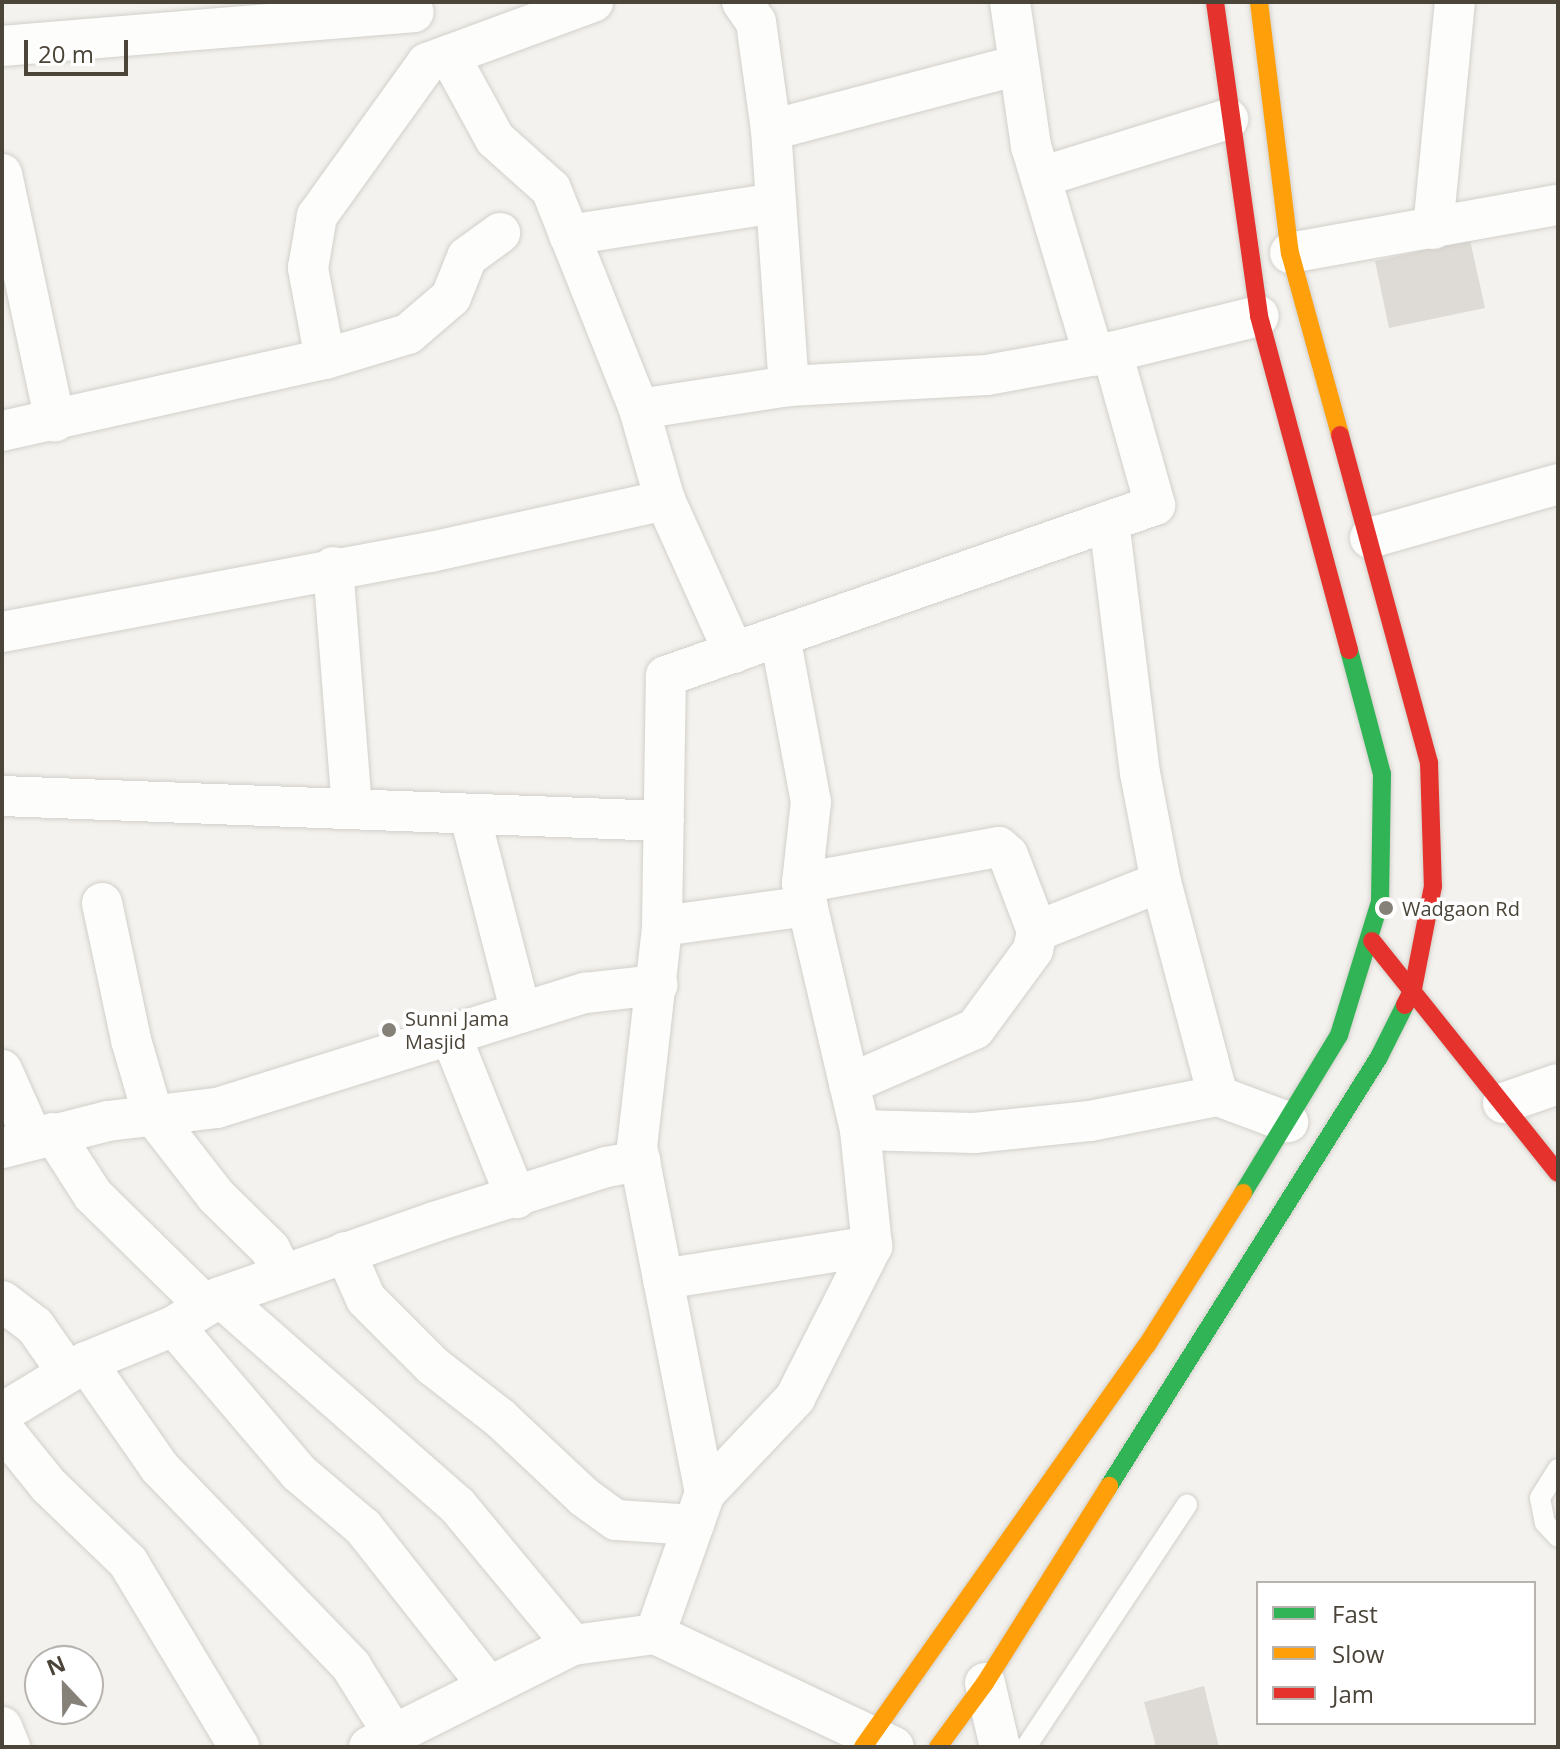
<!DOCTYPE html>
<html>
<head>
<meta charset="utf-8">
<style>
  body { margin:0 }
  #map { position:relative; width:1560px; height:1749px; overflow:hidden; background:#f4f2ee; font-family:"Open Sans",sans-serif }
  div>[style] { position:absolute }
  .building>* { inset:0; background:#dedbd6 }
  .roads { filter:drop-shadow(0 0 2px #d2d0cb) drop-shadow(0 0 2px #d2d0cb) }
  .lane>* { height:20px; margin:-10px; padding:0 10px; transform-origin:10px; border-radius:10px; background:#fdfdfc }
  .street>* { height:40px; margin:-20px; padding:0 20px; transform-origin:20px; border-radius:20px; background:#fdfdfc }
  .fast>* { height:18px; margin:-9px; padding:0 9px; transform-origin:9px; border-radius:9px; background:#30b455 }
  .slow>* { height:18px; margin:-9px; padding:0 9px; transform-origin:9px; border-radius:9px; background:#ff9f0a }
  .jam>* { height:18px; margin:-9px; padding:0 9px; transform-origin:9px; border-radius:9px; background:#e5322d }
  .dots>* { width:22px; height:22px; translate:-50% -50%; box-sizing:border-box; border:4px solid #fff; border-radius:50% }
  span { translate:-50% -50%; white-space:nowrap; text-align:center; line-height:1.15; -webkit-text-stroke:7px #fff; paint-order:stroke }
  .poi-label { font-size:20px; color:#4b4439 }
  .left { translate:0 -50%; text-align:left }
  .frame { position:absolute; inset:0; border:4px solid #4b4439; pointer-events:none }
  .legend { position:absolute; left:1256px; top:1581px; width:280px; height:144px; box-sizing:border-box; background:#fff; border:2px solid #b7b4b0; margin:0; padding:10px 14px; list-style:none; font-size:24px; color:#4b4439 }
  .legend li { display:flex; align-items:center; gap:16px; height:40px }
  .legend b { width:40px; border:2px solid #b7b4b0 }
  .north { position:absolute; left:24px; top:1645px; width:80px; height:80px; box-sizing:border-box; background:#fff; border:2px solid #b7b4b0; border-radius:50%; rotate:338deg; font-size:22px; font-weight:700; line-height:32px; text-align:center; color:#4b4439 }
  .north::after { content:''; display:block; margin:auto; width:28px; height:36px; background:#868178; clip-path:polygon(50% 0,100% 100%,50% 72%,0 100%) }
  .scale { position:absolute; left:24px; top:40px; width:104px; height:36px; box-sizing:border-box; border:4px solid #4b4439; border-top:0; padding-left:10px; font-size:24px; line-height:28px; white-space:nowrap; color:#4b4439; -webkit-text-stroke:6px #fff; paint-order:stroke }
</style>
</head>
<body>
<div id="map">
  <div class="building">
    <i style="clip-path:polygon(1470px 240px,1485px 308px,1389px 328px,1375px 261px)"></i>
    <i style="clip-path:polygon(1204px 1686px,1219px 1747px,1156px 1747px,1144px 1702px)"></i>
  </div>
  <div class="roads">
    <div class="lane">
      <i style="left:1558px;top:1469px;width:34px;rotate:122deg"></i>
      <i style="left:1540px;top:1498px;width:25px;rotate:79deg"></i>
      <i style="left:1545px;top:1523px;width:19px;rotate:47deg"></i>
      <i style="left:1026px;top:1747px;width:291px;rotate:-56.4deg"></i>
    </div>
    <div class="street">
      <i style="left:742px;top:2px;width:24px;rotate:55deg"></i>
      <i style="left:756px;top:22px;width:109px;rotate:82.1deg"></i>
      <i style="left:771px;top:130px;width:257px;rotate:86deg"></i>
      <i style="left:1010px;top:2px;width:146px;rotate:81.7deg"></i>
      <i style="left:1031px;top:146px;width:219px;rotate:73.3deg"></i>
      <i style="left:2px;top:46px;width:413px;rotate:-4.7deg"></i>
      <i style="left:449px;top:55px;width:96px;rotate:61.3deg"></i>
      <i style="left:495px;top:139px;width:75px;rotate:41.8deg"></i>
      <i style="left:551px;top:189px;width:237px;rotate:68.2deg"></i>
      <i style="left:639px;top:409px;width:95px;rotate:74.1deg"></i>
      <i style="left:665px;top:500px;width:168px;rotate:65.7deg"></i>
      <i style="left:771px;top:130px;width:255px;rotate:-14.7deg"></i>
      <i style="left:2px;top:174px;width:253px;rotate:77.9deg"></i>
      <i style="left:1041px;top:177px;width:196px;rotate:-17.2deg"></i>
      <i style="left:1433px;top:229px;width:228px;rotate:-84.5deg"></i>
      <i style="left:569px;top:235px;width:209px;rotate:-8.8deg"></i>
      <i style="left:1290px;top:253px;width:272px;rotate:-10.2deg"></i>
      <i style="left:325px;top:359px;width:93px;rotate:-100.6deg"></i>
      <i style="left:308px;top:268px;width:53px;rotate:-80.2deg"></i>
      <i style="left:317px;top:216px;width:188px;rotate:-54.3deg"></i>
      <i style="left:427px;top:63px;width:177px;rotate:-20.2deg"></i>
      <i style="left:639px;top:409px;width:152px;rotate:-8.7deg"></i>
      <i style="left:789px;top:386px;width:198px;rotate:-3.2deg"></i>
      <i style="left:987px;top:375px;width:127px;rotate:-10.4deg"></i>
      <i style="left:1112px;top:352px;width:151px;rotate:-13.8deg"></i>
      <i style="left:2px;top:431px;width:331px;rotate:-12.6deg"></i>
      <i style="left:325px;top:359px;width:87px;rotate:-16.8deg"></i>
      <i style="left:408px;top:334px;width:57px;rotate:-40.7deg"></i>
      <i style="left:451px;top:297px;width:43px;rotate:-68.2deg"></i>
      <i style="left:467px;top:257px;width:41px;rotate:-36deg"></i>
      <i style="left:1109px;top:521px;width:254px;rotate:83deg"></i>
      <i style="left:1140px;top:773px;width:111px;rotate:79.1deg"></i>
      <i style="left:1161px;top:882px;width:221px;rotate:75.1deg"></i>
      <i style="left:1370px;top:538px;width:196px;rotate:-16deg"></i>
      <i style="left:333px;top:567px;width:240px;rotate:85.5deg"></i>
      <i style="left:2px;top:632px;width:436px;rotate:-10.6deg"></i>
      <i style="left:431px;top:552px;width:240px;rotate:-12.5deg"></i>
      <i style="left:2px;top:796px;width:662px;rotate:2.16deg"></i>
      <i style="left:470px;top:816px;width:203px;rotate:75.5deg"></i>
      <i style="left:802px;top:883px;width:200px;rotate:-10.4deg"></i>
      <i style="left:999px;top:847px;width:12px;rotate:42deg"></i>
      <i style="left:1008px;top:855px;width:81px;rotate:69.1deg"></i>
      <i style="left:102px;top:903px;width:140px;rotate:78deg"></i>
      <i style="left:131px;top:1040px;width:78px;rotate:73.7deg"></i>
      <i style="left:153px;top:1115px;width:103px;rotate:52.1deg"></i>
      <i style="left:216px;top:1196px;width:76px;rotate:44.5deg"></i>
      <i style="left:270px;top:1249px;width:28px;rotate:63deg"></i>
      <i style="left:662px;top:926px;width:147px;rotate:-7.8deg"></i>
      <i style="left:451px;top:1036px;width:175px;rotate:68.1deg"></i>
      <i style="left:2px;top:1070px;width:73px;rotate:65.9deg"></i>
      <i style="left:849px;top:1084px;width:137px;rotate:-23.6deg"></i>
      <i style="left:975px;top:1029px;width:98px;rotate:-53.7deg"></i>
      <i style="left:1033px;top:950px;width:19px;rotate:-78deg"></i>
      <i style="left:1037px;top:931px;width:133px;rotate:-21.6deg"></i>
      <i style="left:1503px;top:1103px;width:58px;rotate:-19.1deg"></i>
      <i style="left:860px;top:1130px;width:114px;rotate:1.5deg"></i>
      <i style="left:974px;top:1133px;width:117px;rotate:-5.9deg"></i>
      <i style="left:1090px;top:1121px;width:130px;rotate:-11.1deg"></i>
      <i style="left:1218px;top:1096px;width:75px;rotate:20.4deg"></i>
      <i style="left:53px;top:1133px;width:74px;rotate:57.2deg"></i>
      <i style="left:93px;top:1195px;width:158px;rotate:44.5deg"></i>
      <i style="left:2px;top:1148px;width:109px;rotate:-14.3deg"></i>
      <i style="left:108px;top:1121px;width:110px;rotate:-6.8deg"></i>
      <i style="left:217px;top:1108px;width:386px;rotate:-17.4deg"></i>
      <i style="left:585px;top:993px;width:73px;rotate:-6.3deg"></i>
      <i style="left:345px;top:1252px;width:51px;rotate:65.9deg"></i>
      <i style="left:366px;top:1299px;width:95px;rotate:45deg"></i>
      <i style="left:433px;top:1366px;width:85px;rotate:37.8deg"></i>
      <i style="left:500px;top:1418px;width:115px;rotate:43.2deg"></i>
      <i style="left:584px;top:1497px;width:39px;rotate:36deg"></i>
      <i style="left:616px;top:1520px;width:78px;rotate:3.7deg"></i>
      <i style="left:663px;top:1279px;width:212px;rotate:-9deg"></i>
      <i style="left:220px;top:1297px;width:315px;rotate:41.3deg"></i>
      <i style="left:457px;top:1505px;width:182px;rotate:50.4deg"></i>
      <i style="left:2px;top:1301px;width:41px;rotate:37.1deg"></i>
      <i style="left:35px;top:1326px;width:57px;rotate:54.9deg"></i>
      <i style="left:174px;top:1326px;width:193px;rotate:49.6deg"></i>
      <i style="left:299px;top:1473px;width:84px;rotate:40.2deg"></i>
      <i style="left:363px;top:1527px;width:201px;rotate:51.7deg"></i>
      <i style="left:86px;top:1362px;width:129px;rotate:55.1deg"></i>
      <i style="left:160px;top:1468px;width:275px;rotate:46deg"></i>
      <i style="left:351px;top:1666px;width:81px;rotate:58.1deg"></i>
      <i style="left:2px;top:1413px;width:98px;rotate:-31.3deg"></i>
      <i style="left:86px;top:1362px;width:95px;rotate:-22.2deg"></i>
      <i style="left:174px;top:1326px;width:54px;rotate:-32.2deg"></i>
      <i style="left:220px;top:1297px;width:227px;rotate:-19.3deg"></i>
      <i style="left:434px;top:1222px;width:181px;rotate:-17.7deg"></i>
      <i style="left:606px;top:1167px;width:35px;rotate:-10deg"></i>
      <i style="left:2px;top:1428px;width:75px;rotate:51deg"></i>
      <i style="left:49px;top:1486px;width:110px;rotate:43.9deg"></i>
      <i style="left:128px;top:1562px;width:216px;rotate:59deg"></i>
      <i style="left:705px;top:1493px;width:353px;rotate:-101.1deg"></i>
      <i style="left:637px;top:1147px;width:222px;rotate:-83.5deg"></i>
      <i style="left:662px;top:926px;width:250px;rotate:-89.1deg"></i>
      <i style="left:666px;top:676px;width:518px;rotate:-19.27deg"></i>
      <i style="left:1155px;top:505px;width:159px;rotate:-105.7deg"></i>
      <i style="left:655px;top:1634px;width:150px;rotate:-70.5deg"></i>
      <i style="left:705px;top:1493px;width:131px;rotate:-46.5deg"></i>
      <i style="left:795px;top:1398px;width:170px;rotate:-63.1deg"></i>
      <i style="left:872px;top:1246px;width:117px;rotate:-95.9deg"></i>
      <i style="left:860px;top:1130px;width:254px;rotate:-103.2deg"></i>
      <i style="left:802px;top:883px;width:81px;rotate:-83.7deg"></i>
      <i style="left:811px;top:802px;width:168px;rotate:-100.6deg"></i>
      <i style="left:985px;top:1683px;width:66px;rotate:76.8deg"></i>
      <i style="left:2px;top:1727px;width:22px;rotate:68deg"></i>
      <i style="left:369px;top:1747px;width:228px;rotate:-26.6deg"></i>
      <i style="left:573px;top:1645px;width:83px;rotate:-7.6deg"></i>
      <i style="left:655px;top:1634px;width:264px;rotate:25.3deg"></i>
    </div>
    <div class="fast">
      <i style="left:1243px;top:1193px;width:185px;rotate:-58.7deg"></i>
      <i style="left:1339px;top:1035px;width:139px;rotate:-72.9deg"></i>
      <i style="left:1380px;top:902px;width:128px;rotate:-89.1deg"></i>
      <i style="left:1382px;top:774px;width:128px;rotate:-104.9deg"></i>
      <i style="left:1109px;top:1486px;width:507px;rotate:-57.81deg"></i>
      <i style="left:1379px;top:1057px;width:58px;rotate:-63.4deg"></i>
    </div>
    <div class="slow">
      <i style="left:1259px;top:2px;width:253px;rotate:83deg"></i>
      <i style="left:1290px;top:253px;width:189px;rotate:74.6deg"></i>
      <i style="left:863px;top:1747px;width:492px;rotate:-54.8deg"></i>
      <i style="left:1147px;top:1345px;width:180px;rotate:-57.7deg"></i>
      <i style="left:938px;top:1747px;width:79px;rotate:-53.7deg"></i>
      <i style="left:985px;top:1683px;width:233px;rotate:-57.8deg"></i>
    </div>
    <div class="jam">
      <i style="left:1215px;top:2px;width:317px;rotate:82deg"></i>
      <i style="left:1259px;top:316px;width:346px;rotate:74.9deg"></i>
      <i style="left:1340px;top:435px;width:339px;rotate:74.8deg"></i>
      <i style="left:1429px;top:762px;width:124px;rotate:88.2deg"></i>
      <i style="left:1433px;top:886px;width:105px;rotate:101deg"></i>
      <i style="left:1413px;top:989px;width:18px;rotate:117deg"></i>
      <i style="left:1372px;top:941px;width:297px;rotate:51.3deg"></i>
    </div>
  </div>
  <div class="dots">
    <i style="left:1386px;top:908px;background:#868178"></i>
    <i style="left:389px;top:1030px;background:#868178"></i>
  </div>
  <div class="poi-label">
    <span class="left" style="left:1402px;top:908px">Wadgaon Rd</span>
    <span class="left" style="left:405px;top:1030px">Sunni Jama<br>Masjid</span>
  </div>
  <div class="frame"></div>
  <ul class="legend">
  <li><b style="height:10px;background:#30b455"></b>Fast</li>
  <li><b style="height:10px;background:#ff9f0a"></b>Slow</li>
  <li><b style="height:10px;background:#e5322d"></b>Jam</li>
  </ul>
  <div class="north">N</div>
  <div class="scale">20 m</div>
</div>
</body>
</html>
